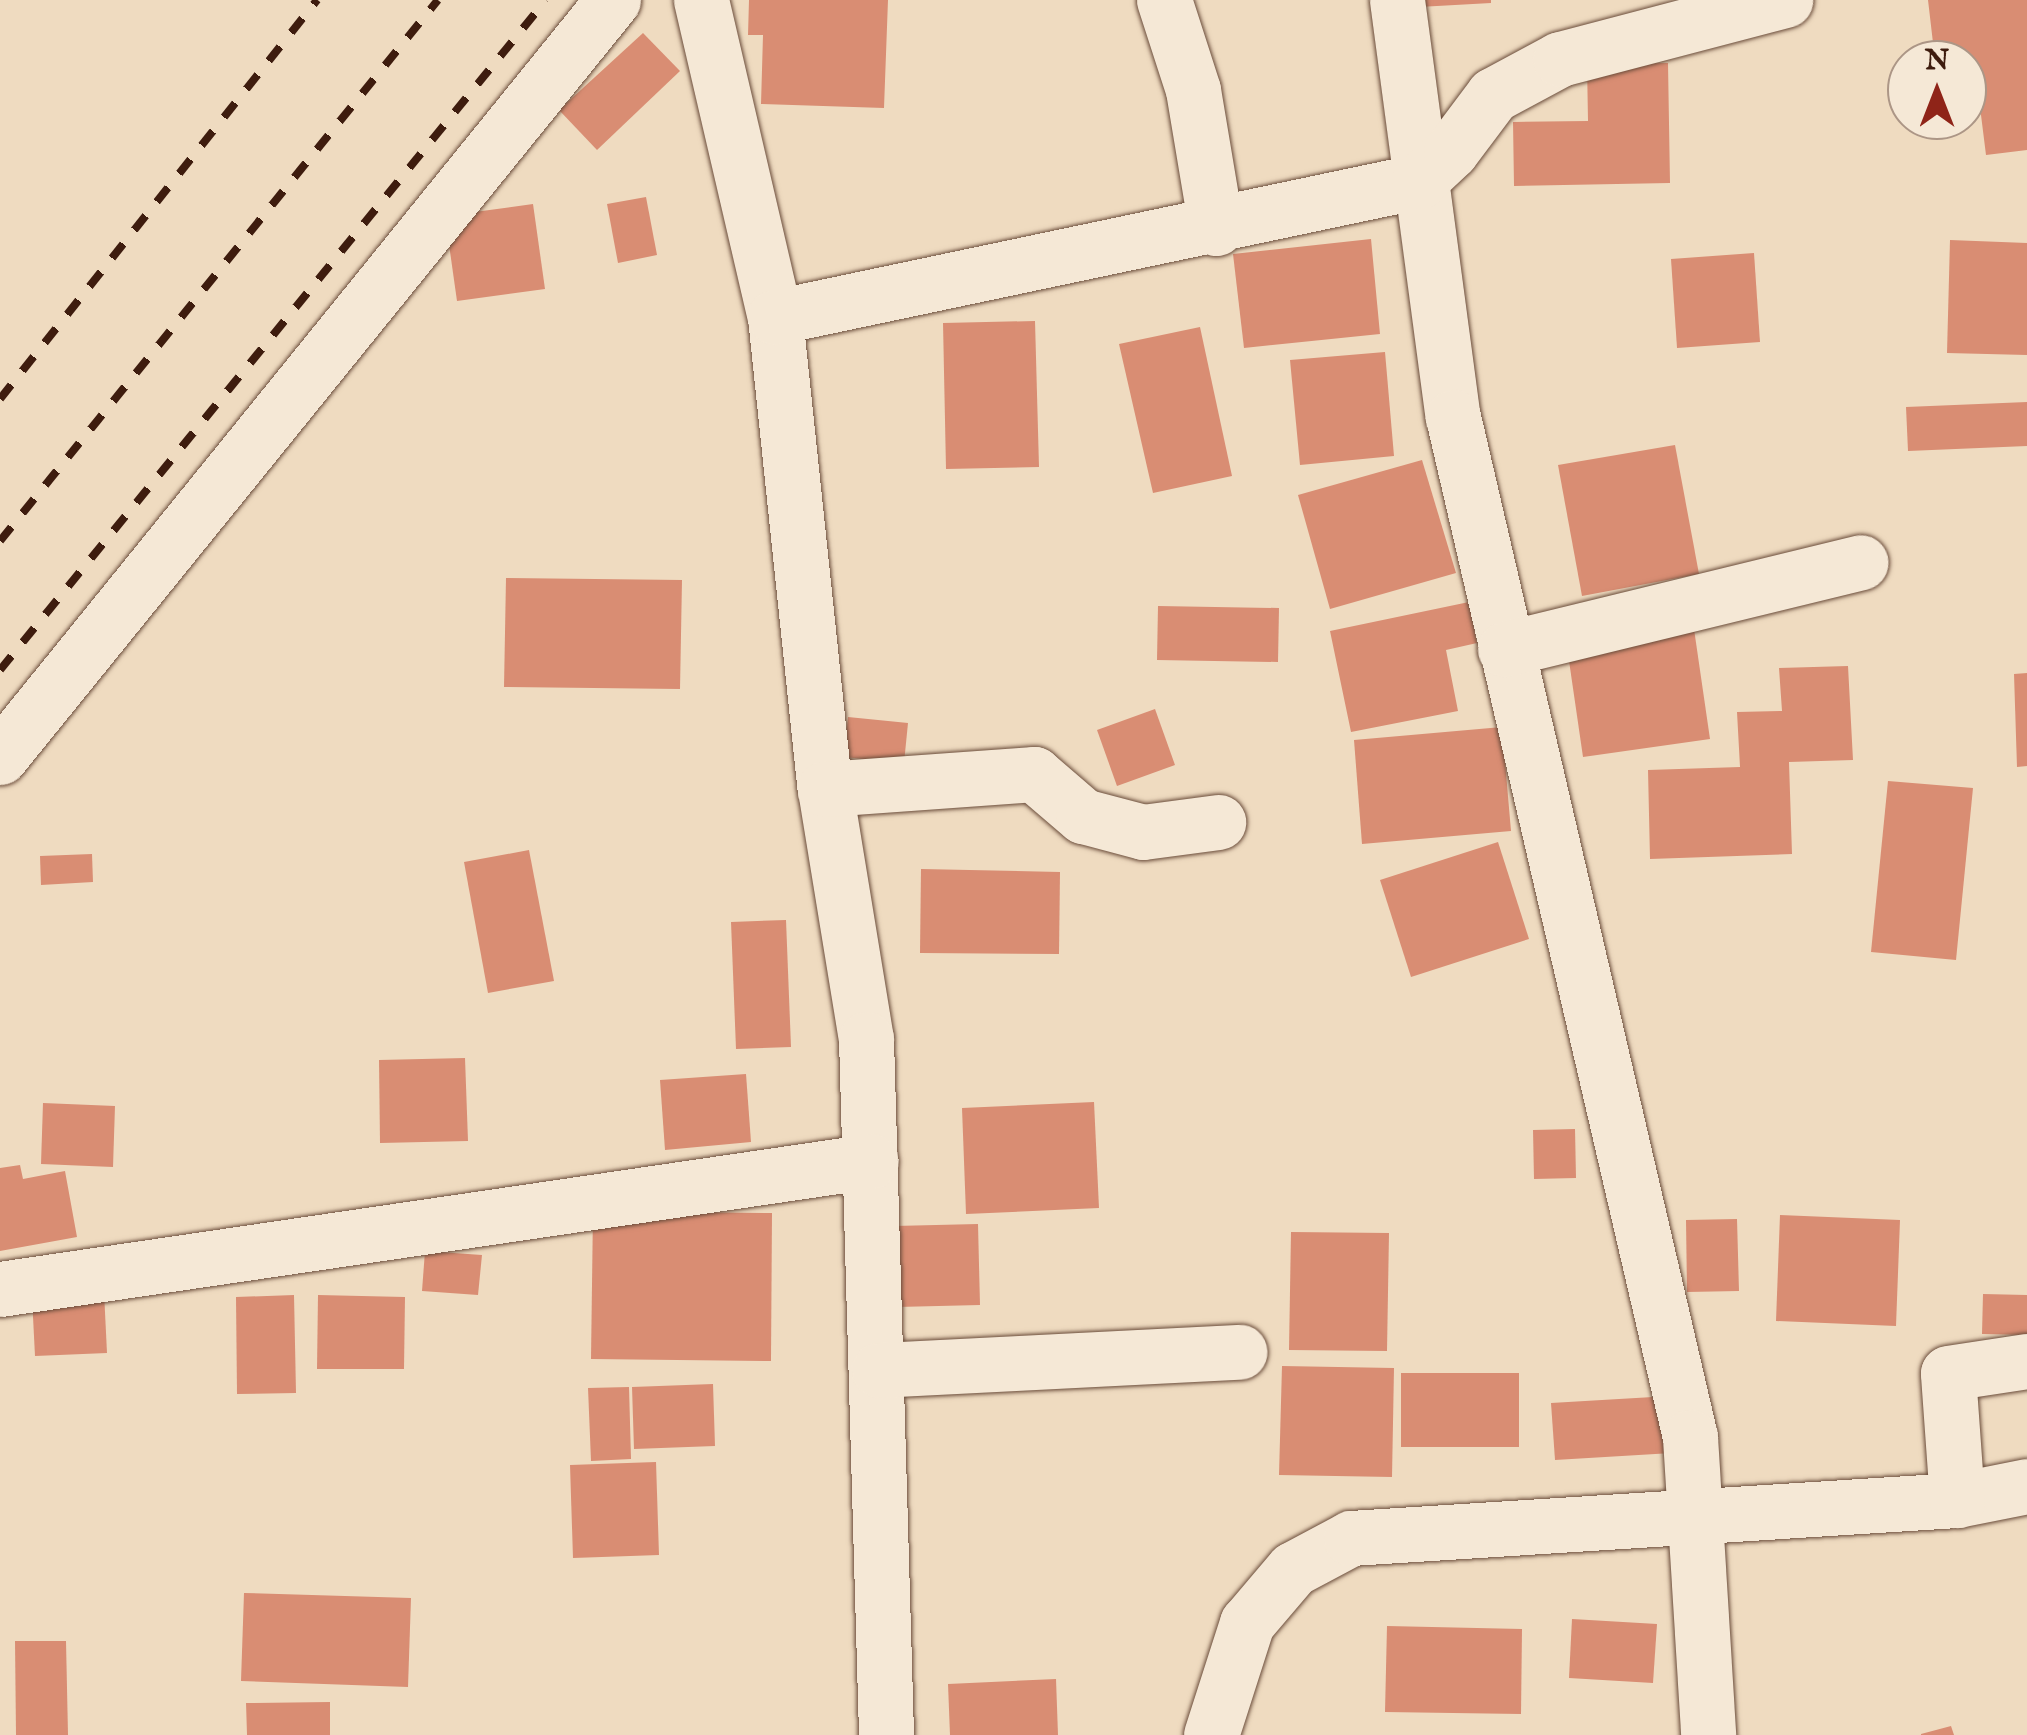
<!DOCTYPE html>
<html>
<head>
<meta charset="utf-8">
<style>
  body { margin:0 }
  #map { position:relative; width:2027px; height:1735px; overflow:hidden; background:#efdbc0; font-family:"IM FELL English",serif }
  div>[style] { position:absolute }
  .building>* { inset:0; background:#d98d73 }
  .roads { filter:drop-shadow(0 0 2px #6a4c3a) drop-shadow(0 0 2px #6a4c3a) }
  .minor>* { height:55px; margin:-27.5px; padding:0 27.5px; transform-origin:27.5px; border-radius:27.5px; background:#f5e8d6 }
  .rail>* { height:8px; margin-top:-4px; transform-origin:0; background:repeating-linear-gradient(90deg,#3e1c0e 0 18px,transparent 0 36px) }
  span { translate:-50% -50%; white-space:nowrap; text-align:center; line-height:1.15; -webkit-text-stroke:8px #f5e8d6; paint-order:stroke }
  .north { position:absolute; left:1887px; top:40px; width:100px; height:100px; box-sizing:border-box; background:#f5e8d6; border:2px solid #ac9686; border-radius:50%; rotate:0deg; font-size:28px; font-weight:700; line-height:40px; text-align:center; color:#3e1c0e }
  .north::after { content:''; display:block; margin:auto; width:35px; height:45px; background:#8f2418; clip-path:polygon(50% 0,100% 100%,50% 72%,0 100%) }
</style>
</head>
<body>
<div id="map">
  <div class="building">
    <i style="clip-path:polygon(749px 0,888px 0,884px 108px,761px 104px,763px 35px,748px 35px)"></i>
    <i style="clip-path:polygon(1419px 0,1491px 0,1491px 3px,1419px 7px)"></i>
    <i style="clip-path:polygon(1928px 0,2027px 0,2027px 150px,1986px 155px,1979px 99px,1967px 100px,1967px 60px,1935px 60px)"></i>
    <i style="clip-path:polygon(643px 33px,680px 71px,597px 150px,559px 110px)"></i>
    <i style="clip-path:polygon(1668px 63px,1670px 183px,1514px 186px,1513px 122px,1588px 121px,1587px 64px)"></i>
    <i style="clip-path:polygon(646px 197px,657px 255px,618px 263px,607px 204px)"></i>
    <i style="clip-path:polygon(533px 204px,545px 289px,457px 301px,445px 216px)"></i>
    <i style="clip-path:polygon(1371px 239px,1380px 334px,1244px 348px,1233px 254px)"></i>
    <i style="clip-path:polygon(1950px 240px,2027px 243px,2027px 355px,1947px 353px)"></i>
    <i style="clip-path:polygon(1754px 253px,1760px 342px,1677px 348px,1671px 259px)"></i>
    <i style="clip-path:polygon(1035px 321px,1039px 467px,946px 469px,943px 323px)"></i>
    <i style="clip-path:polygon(1200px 327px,1232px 476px,1153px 493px,1119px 344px)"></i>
    <i style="clip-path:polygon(1385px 352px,1394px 456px,1300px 465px,1290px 360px)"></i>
    <i style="clip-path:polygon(2027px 402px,2027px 446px,1908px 451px,1906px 407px)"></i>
    <i style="clip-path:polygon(1675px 445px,1699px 574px,1582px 596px,1558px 465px)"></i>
    <i style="clip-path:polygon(1422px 460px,1456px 573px,1330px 609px,1298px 495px)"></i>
    <i style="clip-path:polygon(506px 578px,682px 580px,680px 689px,504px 687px)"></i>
    <i style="clip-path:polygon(1469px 602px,1477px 643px,1446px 650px,1458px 711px,1351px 732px,1330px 631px)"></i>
    <i style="clip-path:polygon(1158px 606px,1279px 608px,1278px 662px,1157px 660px)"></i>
    <i style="clip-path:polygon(1694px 629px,1710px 739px,1583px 757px,1567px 647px)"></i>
    <i style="clip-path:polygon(1848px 666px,1853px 760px,1789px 762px,1792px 854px,1650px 859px,1648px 770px,1740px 767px,1737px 712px,1782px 711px,1779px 668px)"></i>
    <i style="clip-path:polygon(2027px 673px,2027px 766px,2017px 767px,2014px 674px)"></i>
    <i style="clip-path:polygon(1155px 709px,1175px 765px,1117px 786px,1097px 730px)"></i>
    <i style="clip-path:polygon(848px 717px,908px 723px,904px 763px,844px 757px)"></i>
    <i style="clip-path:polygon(1502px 727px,1511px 831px,1362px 844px,1354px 740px)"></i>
    <i style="clip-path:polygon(1888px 781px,1973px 788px,1956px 960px,1871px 952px)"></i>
    <i style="clip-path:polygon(1498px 842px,1529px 939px,1411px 977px,1380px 880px)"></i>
    <i style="clip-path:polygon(529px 850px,554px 981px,488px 993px,464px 862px)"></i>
    <i style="clip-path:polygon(92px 854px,93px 882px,41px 885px,40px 856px)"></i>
    <i style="clip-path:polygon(921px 869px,1060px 872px,1059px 954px,920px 953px)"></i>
    <i style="clip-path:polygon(786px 920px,791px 1047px,736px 1049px,731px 922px)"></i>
    <i style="clip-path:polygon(465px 1058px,468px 1141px,380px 1143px,379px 1060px)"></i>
    <i style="clip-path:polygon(746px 1074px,751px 1142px,665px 1150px,660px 1080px)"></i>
    <i style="clip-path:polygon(1094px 1102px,1099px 1208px,966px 1214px,962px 1108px)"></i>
    <i style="clip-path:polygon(43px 1103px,115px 1106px,113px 1167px,41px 1164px)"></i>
    <i style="clip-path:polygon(1575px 1129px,1576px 1178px,1534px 1179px,1533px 1130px)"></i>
    <i style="clip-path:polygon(20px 1165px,23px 1179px,65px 1171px,77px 1237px,0 1251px,0 1168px)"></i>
    <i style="clip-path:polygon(593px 1211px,772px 1213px,771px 1361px,591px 1359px)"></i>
    <i style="clip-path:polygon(1780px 1215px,1900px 1220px,1896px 1326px,1776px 1321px)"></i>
    <i style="clip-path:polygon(1737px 1219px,1739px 1291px,1687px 1292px,1686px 1220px)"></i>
    <i style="clip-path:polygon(978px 1224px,980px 1305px,897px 1307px,894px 1226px)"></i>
    <i style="clip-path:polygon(1291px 1232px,1389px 1233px,1387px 1351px,1289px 1350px)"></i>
    <i style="clip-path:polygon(425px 1251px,482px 1255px,478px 1295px,422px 1291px)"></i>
    <i style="clip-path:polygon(104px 1292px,107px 1353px,35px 1356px,32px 1297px)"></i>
    <i style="clip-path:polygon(1983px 1294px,2027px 1295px,2027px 1335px,1982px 1334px)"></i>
    <i style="clip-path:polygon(294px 1295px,296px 1393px,237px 1394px,236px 1297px)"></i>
    <i style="clip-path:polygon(318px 1295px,405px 1297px,404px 1369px,317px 1369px)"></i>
    <i style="clip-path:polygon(1282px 1366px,1394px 1368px,1392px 1477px,1279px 1475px)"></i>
    <i style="clip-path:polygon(1401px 1373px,1519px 1373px,1519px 1447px,1401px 1447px)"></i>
    <i style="clip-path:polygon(713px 1384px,715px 1446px,634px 1449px,632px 1387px)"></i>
    <i style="clip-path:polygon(629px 1387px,631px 1459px,591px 1461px,588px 1388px)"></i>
    <i style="clip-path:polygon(1670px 1396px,1672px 1453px,1555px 1460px,1551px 1403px)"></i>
    <i style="clip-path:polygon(656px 1462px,659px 1555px,573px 1558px,570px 1465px)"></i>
    <i style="clip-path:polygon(244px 1593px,411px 1598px,408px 1687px,241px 1681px)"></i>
    <i style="clip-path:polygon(1572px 1619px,1657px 1624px,1653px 1683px,1569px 1678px)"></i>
    <i style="clip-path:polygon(1387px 1626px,1522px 1629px,1521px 1714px,1385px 1712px)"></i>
    <i style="clip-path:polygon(15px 1641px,66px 1641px,68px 1735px,16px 1735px)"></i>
    <i style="clip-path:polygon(1056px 1679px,1058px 1735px,950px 1735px,948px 1684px)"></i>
    <i style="clip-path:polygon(330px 1702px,330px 1735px,247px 1735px,246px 1703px)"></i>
    <i style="clip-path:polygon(1951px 1726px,1954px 1735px,1921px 1735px,1921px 1734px)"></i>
  </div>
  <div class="roads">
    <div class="minor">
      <i style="left:701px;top:0;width:326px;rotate:76.9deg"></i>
      <i style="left:775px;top:317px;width:475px;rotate:84deg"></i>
      <i style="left:825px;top:789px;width:253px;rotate:80.7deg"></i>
      <i style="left:866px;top:1039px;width:696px;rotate:88.35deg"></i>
      <i style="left:1164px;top:0;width:95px;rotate:72.1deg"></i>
      <i style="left:1193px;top:90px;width:140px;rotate:80.5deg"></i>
      <i style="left:1397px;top:0;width:421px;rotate:82.4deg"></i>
      <i style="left:1453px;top:417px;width:1047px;rotate:76.92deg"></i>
      <i style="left:1690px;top:1437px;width:299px;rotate:86.5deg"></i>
      <i style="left:775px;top:317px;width:658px;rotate:-11.92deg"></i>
      <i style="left:1419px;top:181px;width:44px;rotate:-43.2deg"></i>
      <i style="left:1451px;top:151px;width:70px;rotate:-53.1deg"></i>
      <i style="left:1493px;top:95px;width:76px;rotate:-28.2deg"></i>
      <i style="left:1560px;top:59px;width:233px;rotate:-14.7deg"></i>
      <i style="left:1505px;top:649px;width:366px;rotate:-13.7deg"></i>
      <i style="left:0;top:757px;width:974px;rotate:-51deg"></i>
      <i style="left:825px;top:789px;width:210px;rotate:-4.1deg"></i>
      <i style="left:1034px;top:774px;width:65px;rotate:40.6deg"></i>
      <i style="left:1083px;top:816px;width:62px;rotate:14.9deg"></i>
      <i style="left:1143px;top:832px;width:76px;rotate:-7.6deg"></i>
      <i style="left:0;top:1289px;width:880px;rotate:-8.36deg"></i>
      <i style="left:879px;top:1370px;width:361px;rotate:-2.9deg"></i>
      <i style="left:1957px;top:1500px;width:71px;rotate:-11.3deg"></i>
      <i style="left:1211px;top:1735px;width:118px;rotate:-72.2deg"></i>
      <i style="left:1247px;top:1623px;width:71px;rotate:-49.6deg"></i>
      <i style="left:1293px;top:1569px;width:66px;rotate:-28.1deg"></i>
      <i style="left:1351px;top:1538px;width:607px;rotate:-3.59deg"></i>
      <i style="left:1957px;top:1500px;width:127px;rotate:-94.1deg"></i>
      <i style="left:1948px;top:1373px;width:80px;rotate:-8.6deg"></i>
    </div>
  </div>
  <div class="rail">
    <i style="left:0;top:399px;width:510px;rotate:-51.53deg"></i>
    <i style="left:0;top:541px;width:696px;rotate:-51.01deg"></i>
    <i style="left:0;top:670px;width:864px;rotate:-50.82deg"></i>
  </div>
  <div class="north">N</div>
</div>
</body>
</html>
